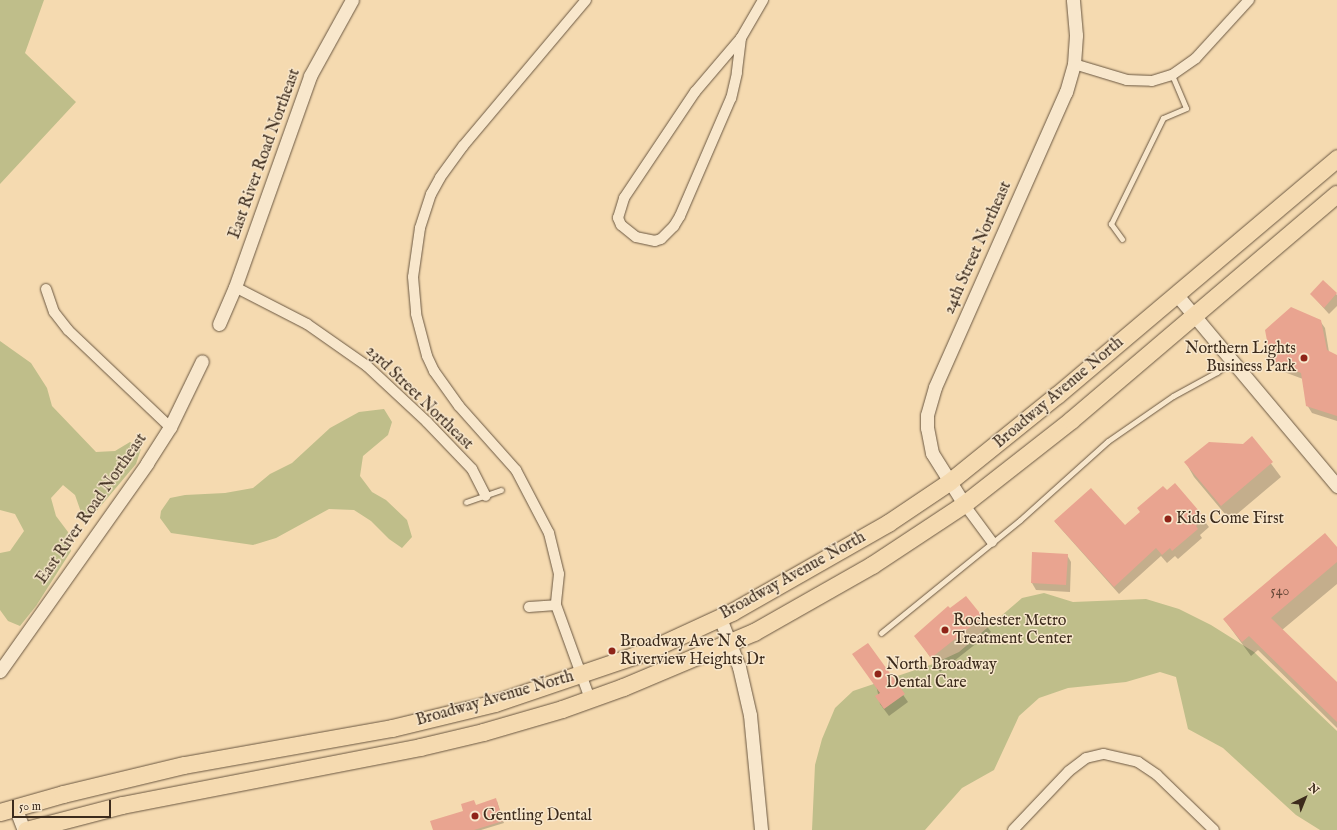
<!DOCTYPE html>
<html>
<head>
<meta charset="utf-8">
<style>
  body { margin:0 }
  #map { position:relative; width:1337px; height:830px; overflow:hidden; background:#f5dab0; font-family:"IM FELL English",serif }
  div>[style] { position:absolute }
  .green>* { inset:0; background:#bfbe8a }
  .shadow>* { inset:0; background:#0003 }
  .building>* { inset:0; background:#e9a490 }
  .roads { filter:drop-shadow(0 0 1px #6a5741) drop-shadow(0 0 1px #6a5741) }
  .service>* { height:5px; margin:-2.5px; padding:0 2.5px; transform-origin:2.5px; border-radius:2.5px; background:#f8e7cc }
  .minor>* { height:10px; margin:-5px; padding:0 5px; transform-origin:5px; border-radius:5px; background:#f8e7cc }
  .tertiary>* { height:13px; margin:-6.5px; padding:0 6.5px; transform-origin:6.5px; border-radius:6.5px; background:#f8e7cc }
  .primary>* { height:17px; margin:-8.5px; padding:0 8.5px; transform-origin:8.5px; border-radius:8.5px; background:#f5dab0 }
  .dots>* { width:11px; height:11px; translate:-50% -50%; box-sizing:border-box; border:2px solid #f8e7cc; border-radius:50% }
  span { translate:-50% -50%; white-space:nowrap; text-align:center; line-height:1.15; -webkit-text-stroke:3px #f8e7cc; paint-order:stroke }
  .number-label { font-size:14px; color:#674939 }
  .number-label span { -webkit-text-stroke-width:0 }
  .street-label { font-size:16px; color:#3c2b1c }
  .poi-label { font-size:16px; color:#3c2b1c }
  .right { translate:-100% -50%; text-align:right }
  .left { translate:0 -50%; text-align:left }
  .north { position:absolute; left:1285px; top:778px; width:40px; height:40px; -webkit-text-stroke:3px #f8e7cc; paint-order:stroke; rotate:43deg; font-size:11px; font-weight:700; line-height:16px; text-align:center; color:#3c2b1c }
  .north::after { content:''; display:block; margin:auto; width:14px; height:18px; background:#3c2b1c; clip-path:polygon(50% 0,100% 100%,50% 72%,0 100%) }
  .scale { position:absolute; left:12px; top:800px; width:99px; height:18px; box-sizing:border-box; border:2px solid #3c2b1c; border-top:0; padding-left:5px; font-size:12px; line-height:14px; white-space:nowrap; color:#3c2b1c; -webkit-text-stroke:3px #f8e7cc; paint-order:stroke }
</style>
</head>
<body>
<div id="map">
  <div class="green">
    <i style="clip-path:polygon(0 0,44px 0,25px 53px,76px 102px,0 184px)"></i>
    <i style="clip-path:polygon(0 341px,31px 363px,47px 388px,52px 406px,96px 452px,115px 451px,130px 442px,141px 449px,136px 464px,94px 514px,82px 515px,75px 495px,63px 485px,51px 498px,56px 516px,68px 532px,71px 551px,36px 606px,20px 626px,8px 621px,0 610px,0 553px,10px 551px,24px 531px,15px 514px,0 510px)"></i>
    <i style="clip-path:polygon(384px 409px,392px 422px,388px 435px,363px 456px,360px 476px,372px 492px,386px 500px,407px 520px,412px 537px,402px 548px,389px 539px,371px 521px,354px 510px,329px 509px,276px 538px,253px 545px,171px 533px,160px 518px,161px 511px,170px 498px,185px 495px,225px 493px,253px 488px,270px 474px,292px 463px,330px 428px,359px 412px)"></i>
    <i style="clip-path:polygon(1044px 593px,1073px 602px,1146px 599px,1179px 609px,1211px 625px,1254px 652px,1337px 731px,1337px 830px,1320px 830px,1296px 815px,1223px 748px,1188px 729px,1176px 677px,1160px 672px,1126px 682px,1068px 688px,1039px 698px,1019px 716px,994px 770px,962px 788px,925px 830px,812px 830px,815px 765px,822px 739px,835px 708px,853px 691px,933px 664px,959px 652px,1022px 598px)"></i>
  </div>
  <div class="shadow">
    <i style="clip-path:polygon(1323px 282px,1337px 295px,1337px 306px,1329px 314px,1311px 294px)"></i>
    <i style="clip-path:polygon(1320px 321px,1325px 328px,1329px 352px,1337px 356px,1337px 421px,1312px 413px,1307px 405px,1303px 379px,1276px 369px,1272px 362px)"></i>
    <i style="clip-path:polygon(1252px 438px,1281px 477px,1230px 520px,1194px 477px,1186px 463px,1243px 445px)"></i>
    <i style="clip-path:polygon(1175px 484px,1209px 527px,1200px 535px,1202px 538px,1178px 559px,1175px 556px,1167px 563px,1161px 556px,1119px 594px,1055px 522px,1125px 527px)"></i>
    <i style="clip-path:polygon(1337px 549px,1337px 584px,1282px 630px,1337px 683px,1337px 728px,1258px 650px,1251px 656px,1224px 619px)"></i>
    <i style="clip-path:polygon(1067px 555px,1071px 562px,1070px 592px,1036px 590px,1032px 583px)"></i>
    <i style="clip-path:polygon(966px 597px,991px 632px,940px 672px,916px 636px)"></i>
    <i style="clip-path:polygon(868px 644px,908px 702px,889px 716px,880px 704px)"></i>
    <i style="clip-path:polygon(497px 801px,504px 823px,481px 830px,434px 830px,465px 811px)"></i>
  </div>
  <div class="building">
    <i style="clip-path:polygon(1323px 280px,1337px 293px,1324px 308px,1310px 294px)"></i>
    <i style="clip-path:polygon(1291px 307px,1321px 320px,1327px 350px,1337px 355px,1337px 416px,1306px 406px,1301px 373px,1271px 362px,1265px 330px)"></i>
    <i style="clip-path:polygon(1252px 436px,1273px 462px,1221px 506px,1184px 462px,1209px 442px,1243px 444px)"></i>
    <i style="clip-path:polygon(1175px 483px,1205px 518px,1196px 526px,1198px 529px,1172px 551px,1170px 548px,1162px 555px,1156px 548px,1114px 587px,1054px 521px,1091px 488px,1125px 525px,1140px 512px,1137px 508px,1163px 486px,1167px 490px)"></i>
    <i style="clip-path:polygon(1325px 533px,1337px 547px,1337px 562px,1271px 618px,1337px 682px,1337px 722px,1249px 636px,1242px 642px,1223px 619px)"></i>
    <i style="clip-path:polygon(1032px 552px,1068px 554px,1066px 585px,1031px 583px)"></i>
    <i style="clip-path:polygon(966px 596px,983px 617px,931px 658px,914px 636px,948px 606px,950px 608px)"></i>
    <i style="clip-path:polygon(868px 643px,905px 694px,884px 709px,875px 696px,880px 693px,852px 654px)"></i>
    <i style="clip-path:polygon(496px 798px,503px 821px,474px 830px,433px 830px,430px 821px,463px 811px,461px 804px,474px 800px,476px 805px)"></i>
  </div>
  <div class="roads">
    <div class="service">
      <i style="left:1122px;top:239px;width:19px;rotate:-126deg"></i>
      <i style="left:1111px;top:224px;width:118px;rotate:-63.9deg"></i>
      <i style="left:1163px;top:118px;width:25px;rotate:-23deg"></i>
      <i style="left:1186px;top:108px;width:36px;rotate:-113deg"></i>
      <i style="left:466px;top:502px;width:37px;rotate:-19deg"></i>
      <i style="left:881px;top:633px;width:179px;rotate:-39.1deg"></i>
      <i style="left:1020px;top:520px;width:118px;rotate:-41.9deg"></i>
      <i style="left:1108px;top:441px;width:79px;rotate:-34.7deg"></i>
      <i style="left:1173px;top:396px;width:50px;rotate:-28.6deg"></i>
      <i style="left:1217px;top:372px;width:18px;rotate:-38deg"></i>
    </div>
    <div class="minor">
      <i style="left:586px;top:0;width:191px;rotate:130.1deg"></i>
      <i style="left:463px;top:146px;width:39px;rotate:126deg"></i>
      <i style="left:440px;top:178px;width:18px;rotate:119deg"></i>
      <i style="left:431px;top:194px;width:36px;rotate:108deg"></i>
      <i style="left:420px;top:228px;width:49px;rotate:98.1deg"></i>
      <i style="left:413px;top:277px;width:37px;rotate:85deg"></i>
      <i style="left:416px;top:314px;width:43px;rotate:75.3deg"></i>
      <i style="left:427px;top:356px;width:17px;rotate:65deg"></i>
      <i style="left:434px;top:371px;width:43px;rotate:54.5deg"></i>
      <i style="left:459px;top:406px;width:86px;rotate:48.3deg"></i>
      <i style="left:516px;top:470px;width:71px;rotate:62.4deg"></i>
      <i style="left:549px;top:533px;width:42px;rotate:76.3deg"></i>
      <i style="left:559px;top:574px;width:31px;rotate:96deg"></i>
      <i style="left:556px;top:605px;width:100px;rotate:70.1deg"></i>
      <i style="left:741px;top:38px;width:35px;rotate:97deg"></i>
      <i style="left:737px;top:73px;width:26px;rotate:103deg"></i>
      <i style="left:731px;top:98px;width:129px;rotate:113.4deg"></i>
      <i style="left:680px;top:216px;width:12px;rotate:121deg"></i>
      <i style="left:674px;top:226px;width:18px;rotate:135deg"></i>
      <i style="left:661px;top:239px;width:6px;rotate:162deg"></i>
      <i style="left:655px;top:241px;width:19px;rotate:-168deg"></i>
      <i style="left:636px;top:237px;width:19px;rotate:-141deg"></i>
      <i style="left:621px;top:225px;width:8px;rotate:-113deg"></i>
      <i style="left:618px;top:218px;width:21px;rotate:-73deg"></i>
      <i style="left:624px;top:198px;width:128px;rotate:-56.2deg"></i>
      <i style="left:695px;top:92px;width:71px;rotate:-49.6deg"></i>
      <i style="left:741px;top:38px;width:44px;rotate:-59.9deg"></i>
      <i style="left:1074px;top:64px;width:55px;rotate:16.8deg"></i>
      <i style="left:1127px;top:80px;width:25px;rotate:2deg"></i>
      <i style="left:1152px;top:81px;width:21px;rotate:-17deg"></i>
      <i style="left:1172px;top:75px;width:29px;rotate:-35deg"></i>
      <i style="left:1196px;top:58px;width:79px;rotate:-47.6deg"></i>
      <i style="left:235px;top:287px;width:81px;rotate:27.2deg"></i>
      <i style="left:307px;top:324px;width:73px;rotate:35deg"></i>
      <i style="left:367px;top:366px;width:82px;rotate:43deg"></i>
      <i style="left:427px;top:422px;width:65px;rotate:46.2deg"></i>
      <i style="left:472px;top:469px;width:30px;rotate:63deg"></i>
      <i style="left:46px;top:289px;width:24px;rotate:71deg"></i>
      <i style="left:54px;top:312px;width:23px;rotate:52deg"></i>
      <i style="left:68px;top:330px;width:141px;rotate:43.6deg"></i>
      <i style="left:964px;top:504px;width:47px;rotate:53.6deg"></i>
      <i style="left:529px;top:607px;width:27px;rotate:-4deg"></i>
      <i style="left:1013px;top:830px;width:81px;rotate:-46.5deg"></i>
      <i style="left:1069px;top:771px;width:21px;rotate:-37deg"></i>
      <i style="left:1086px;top:758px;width:18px;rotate:-13deg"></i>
      <i style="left:1104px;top:754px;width:35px;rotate:13deg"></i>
      <i style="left:1138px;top:762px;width:23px;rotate:34deg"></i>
      <i style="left:1157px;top:775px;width:79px;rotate:44deg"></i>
    </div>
    <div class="tertiary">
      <i style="left:1176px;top:294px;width:251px;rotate:50deg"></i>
      <i style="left:219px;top:324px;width:40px;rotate:-66.6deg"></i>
      <i style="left:235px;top:287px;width:224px;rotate:-70.4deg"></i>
      <i style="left:310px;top:76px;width:87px;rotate:-61.1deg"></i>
      <i style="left:964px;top:504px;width:60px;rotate:-122.1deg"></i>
      <i style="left:932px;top:453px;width:25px;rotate:-101deg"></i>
      <i style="left:927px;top:428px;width:13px;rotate:-90deg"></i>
      <i style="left:927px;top:415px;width:29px;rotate:-74deg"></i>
      <i style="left:935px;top:387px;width:323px;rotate:-66.1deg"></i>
      <i style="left:1066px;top:92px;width:29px;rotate:-74deg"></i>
      <i style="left:1074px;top:64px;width:29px;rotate:-86deg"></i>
      <i style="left:1076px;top:35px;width:35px;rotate:-95deg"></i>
      <i style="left:720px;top:618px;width:53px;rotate:68.8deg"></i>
      <i style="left:739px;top:667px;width:49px;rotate:77.1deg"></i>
      <i style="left:750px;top:715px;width:116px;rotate:84.5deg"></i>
      <i style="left:0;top:671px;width:255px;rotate:-54.7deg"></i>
      <i style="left:147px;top:463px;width:43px;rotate:-57.4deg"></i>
      <i style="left:170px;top:427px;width:73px;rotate:-64.1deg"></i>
      <i style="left:15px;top:807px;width:25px;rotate:69deg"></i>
    </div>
    <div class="primary">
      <i style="left:0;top:812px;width:66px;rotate:-15.9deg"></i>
      <i style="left:63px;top:794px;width:124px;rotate:-13.5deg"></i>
      <i style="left:184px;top:765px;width:211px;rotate:-10.1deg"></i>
      <i style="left:392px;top:728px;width:106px;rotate:-13.6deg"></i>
      <i style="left:495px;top:703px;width:158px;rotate:-18.8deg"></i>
      <i style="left:645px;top:652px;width:96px;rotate:-24.7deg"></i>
      <i style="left:732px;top:612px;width:180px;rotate:-29.7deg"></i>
      <i style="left:888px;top:523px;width:73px;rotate:-33.9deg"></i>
      <i style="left:949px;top:482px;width:139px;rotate:-38.9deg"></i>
      <i style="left:1057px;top:395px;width:367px;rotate:-40.2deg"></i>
      <i style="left:26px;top:830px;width:99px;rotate:-14.6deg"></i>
      <i style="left:122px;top:805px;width:304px;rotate:-11deg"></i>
      <i style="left:420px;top:747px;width:65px;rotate:-13.4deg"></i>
      <i style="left:483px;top:732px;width:82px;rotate:-16.2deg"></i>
      <i style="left:562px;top:709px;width:65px;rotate:-19.8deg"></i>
      <i style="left:623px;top:687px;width:142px;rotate:-22.8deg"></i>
      <i style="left:754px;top:632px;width:136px;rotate:-29.6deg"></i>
      <i style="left:872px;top:565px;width:110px;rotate:-33.5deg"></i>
      <i style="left:964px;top:504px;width:136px;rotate:-38.1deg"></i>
      <i style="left:1071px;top:420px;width:349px;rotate:-40.4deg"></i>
    </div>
  </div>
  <div class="dots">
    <i style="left:1304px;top:358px;background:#8f2418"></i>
    <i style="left:1168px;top:519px;background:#8f2418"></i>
    <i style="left:945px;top:630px;background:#8f2418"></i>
    <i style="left:612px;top:651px;background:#8f2418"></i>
    <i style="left:878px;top:674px;background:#8f2418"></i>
    <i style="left:475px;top:816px;background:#8f2418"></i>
  </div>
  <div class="number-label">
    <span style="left:1280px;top:591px">540</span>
  </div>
  <div class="street-label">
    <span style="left:265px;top:154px;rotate:-70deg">East River Road Northeast</span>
    <span style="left:978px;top:248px;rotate:-66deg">24th Street Northeast</span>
    <span style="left:1059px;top:393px;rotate:-40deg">Broadway Avenue North</span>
    <span style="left:419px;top:398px;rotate:44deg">23rd Street Northeast</span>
    <span style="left:92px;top:509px;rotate:-55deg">East River Road Northeast</span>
    <span style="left:793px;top:576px;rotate:-29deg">Broadway Avenue North</span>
    <span style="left:495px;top:699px;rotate:-16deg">Broadway Avenue North</span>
  </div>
  <div class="poi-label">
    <span class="right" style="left:1296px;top:358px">Northern Lights<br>Business Park</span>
    <span class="left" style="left:1176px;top:519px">Kids Come First</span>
    <span class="left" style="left:953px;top:630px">Rochester Metro<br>Treatment Center</span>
    <span class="left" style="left:620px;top:651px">Broadway Ave N &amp;<br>Riverview Heights Dr</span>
    <span class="left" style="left:886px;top:674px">North Broadway<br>Dental Care</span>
    <span class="left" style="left:483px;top:816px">Gentling Dental</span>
  </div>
  <div class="north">N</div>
  <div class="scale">50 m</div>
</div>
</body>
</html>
